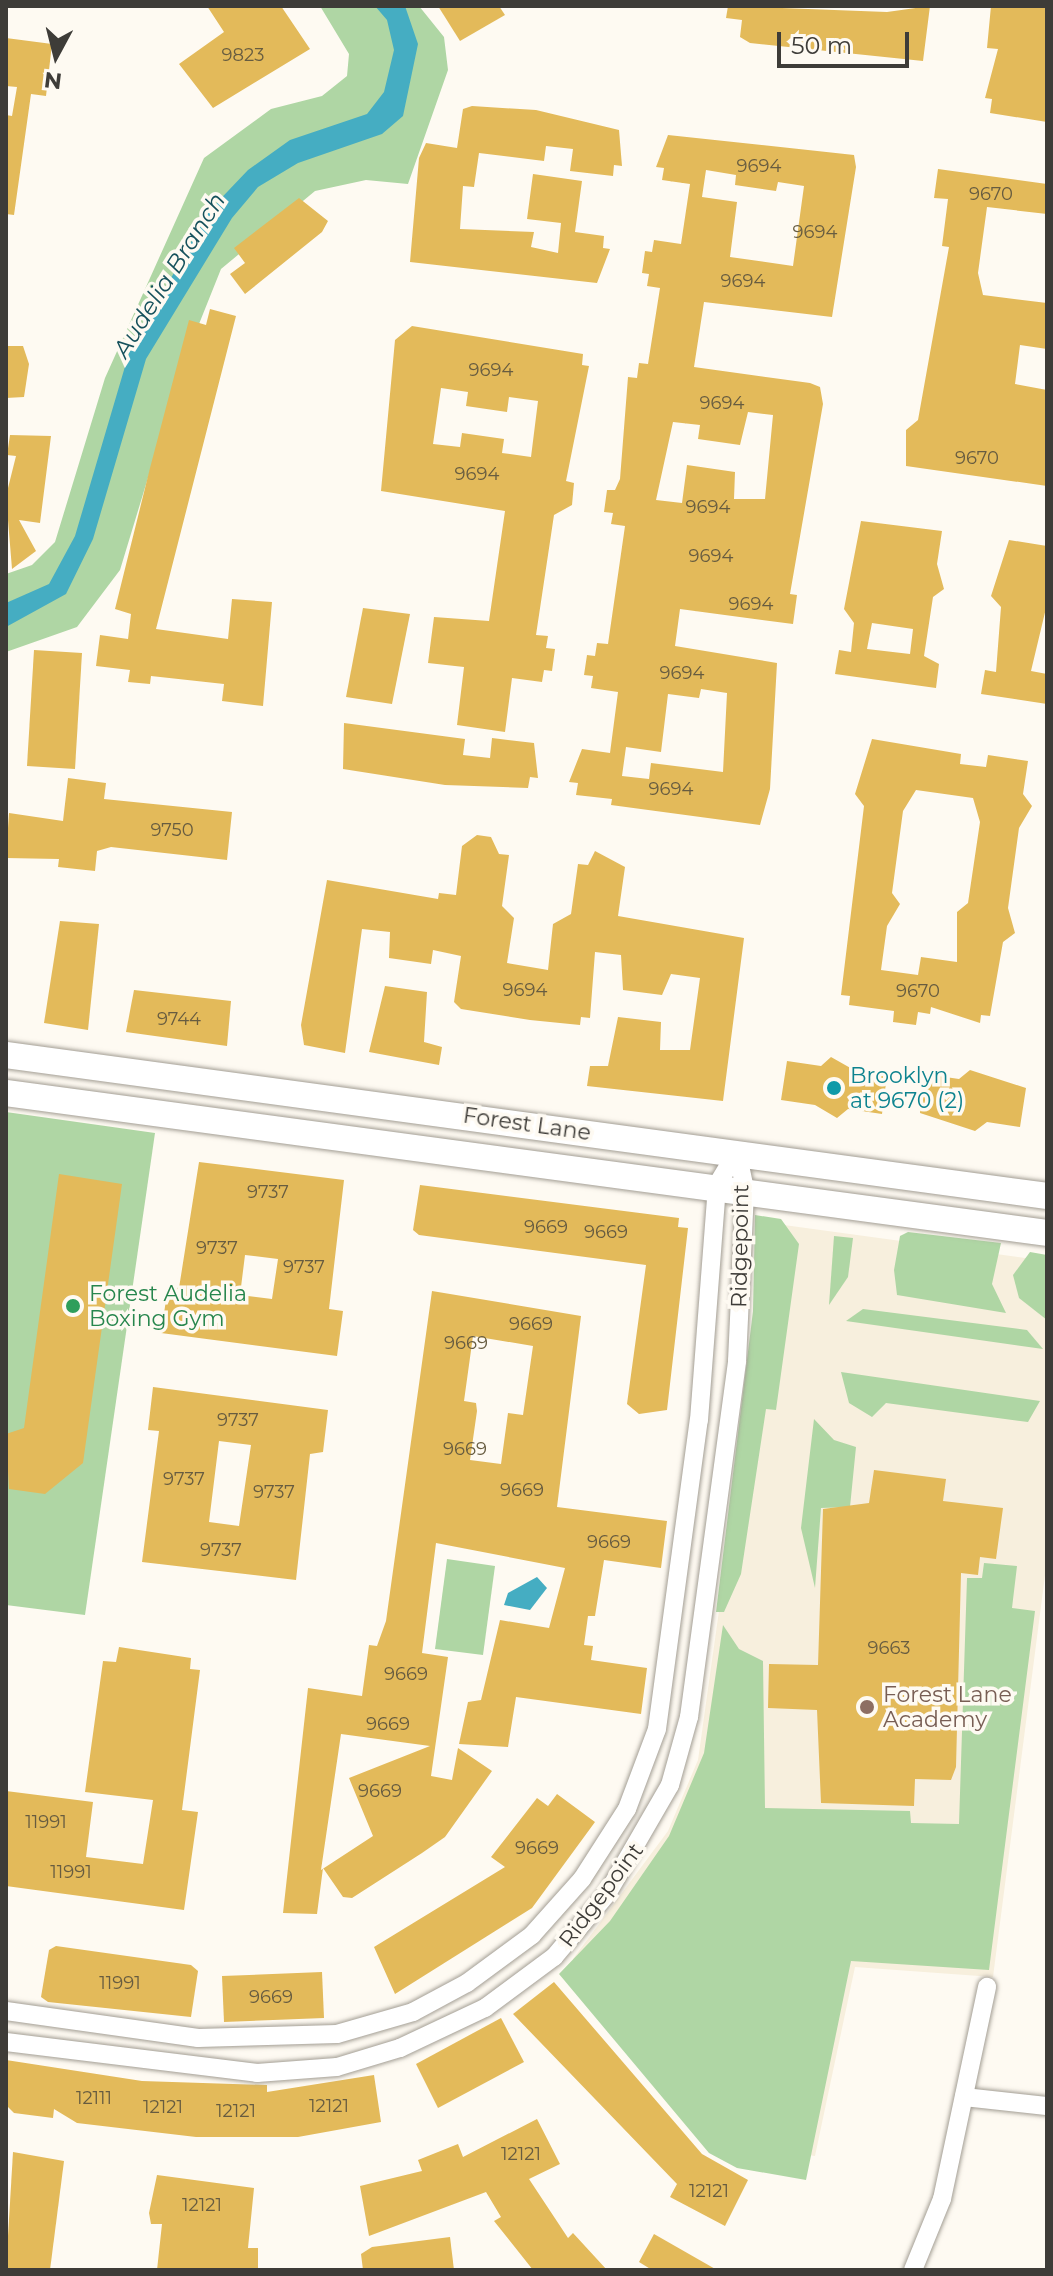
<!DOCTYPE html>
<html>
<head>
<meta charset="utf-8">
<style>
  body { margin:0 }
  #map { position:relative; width:1053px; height:2276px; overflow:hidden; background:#fefaf2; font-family:Montserrat,sans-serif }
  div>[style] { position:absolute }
  .built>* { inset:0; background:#f7efdd }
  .green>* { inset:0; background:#afd6a4 }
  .water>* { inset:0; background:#45adc2 }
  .building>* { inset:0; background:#e3ba5a }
  .roads { filter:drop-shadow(0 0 2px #a39e94) drop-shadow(0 0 2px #a39e94) }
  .minor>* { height:18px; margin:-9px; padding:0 9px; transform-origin:9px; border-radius:9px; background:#fff }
  .secondary>* { height:26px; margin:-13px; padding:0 13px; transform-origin:13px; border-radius:13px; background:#fff }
  .dots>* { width:22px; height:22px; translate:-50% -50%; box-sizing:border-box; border:4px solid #fefaf2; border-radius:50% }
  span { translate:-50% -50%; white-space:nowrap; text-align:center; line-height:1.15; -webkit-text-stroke:7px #fefaf2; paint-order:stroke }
  .number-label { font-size:18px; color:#675c40 }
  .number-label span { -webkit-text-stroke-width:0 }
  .culture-label { font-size:22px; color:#0d838f }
  .left { translate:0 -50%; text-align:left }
  .street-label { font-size:22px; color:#3e3c38 }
  .leisure-label { font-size:22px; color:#27864d }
  .education-label { font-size:22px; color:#785e54 }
  .water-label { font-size:24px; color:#16515c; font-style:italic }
  .frame { position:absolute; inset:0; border:8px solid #3e3c38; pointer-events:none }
  .north { position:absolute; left:16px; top:16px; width:80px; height:80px; -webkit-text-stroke:6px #fefaf2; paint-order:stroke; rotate:187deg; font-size:22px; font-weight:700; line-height:32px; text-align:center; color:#3e3c38 }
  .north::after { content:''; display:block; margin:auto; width:28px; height:36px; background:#3e3c38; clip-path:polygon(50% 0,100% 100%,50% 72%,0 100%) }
  .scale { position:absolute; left:777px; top:32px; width:132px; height:36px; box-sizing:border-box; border:4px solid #3e3c38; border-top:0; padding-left:10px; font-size:24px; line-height:28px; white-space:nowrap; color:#3e3c38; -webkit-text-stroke:6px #fefaf2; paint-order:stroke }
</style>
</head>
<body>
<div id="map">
  <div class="built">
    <i style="clip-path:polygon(762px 1222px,1047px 1261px,1047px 1560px,993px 1977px,855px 1967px,815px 2156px,731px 2144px,573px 1959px,668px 1831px,698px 1760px,746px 1419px)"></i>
  </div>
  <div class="green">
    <i style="clip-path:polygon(320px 6px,419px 6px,444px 37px,448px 70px,408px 184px,366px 180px,315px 191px,221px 269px,181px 369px,120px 570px,77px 627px,6px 652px,6px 574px,32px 565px,55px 542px,105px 378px,204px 158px,271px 109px,322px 96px,347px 76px,349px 54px)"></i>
    <i style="clip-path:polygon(6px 1112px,155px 1133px,85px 1615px,6px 1605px)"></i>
    <i style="clip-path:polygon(755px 1215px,781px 1219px,799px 1244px,776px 1410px,766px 1409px,741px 1574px,724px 1612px,716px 1612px,753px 1311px)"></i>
    <i style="clip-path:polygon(908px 1232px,1001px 1243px,992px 1284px,1006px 1313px,897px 1295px,894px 1270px,900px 1236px)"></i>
    <i style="clip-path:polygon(834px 1236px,853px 1238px,848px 1277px,829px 1305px)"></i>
    <i style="clip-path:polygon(1030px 1252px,1047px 1255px,1047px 1320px,1019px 1298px,1013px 1275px)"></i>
    <i style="clip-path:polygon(863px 1309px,1027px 1330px,1043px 1349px,846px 1321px)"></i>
    <i style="clip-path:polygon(841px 1372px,1040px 1401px,1028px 1422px,886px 1403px,872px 1417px,849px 1403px)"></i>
    <i style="clip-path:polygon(814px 1419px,834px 1440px,856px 1447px,850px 1507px,821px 1508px,815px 1588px,801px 1528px)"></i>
    <i style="clip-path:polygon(447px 1559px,495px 1566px,483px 1655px,435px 1649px)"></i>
    <i style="clip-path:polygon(984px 1563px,1017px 1566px,1012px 1608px,1035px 1611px,989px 1970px,851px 1961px,806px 2180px,737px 2168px,709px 2153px,559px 1974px,610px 1921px,669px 1836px,704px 1753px,723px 1625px,739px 1649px,763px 1661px,765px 1808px,910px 1811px,911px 1823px,959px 1824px,967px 1578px,982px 1578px)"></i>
  </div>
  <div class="water">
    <i style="clip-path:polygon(375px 6px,405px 6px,418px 44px,403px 116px,382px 134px,298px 163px,258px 187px,232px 218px,146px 359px,93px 539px,66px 594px,6px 627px,6px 603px,49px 584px,75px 536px,129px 353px,208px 212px,248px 170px,290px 140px,367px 114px,384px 92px,394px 50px,387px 20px)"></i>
    <i style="clip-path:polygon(537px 1577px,547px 1588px,530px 1610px,504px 1605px,508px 1593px)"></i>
  </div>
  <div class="building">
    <i style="clip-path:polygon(207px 6px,281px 6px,310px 49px,213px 108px,179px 64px,224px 32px)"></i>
    <i style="clip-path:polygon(438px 6px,499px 6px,505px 15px,460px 41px)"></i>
    <i style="clip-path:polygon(728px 6px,887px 12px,930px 6px,923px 61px,750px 43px,740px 37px,742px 20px,726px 18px)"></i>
    <i style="clip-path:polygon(991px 6px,1047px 6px,1047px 122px,990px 113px,992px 99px,985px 98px,998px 49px,987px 48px)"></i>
    <i style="clip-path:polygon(6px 38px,52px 44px,46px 96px,31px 94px,14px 215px,6px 214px,6px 115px,12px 116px,17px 87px,6px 86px)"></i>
    <i style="clip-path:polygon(472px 106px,536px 110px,619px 130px,622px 166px,614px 165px,613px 176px,570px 171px,573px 149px,546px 146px,544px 161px,479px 153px,474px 187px,463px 186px,460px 229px,534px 232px,531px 247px,558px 253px,561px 223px,527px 219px,533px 174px,582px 181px,575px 232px,604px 236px,603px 248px,610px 249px,597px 283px,410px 262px,419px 158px,426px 143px,457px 148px,463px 109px)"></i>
    <i style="clip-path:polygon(evenodd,668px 135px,854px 155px,856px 167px,832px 317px,704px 302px,694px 367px,810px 383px,820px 387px,823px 404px,790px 594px,797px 595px,793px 624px,680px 609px,675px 646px,777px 663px,770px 789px,760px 825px,611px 805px,612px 799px,576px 795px,578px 783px,569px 782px,582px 749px,610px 753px,618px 692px,591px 688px,593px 676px,584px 675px,587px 655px,595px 656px,597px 643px,608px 644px,625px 526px,611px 524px,613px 513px,604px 512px,607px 490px,615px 490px,620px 479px,628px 377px,637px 378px,639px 363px,648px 364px,660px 288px,647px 286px,649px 274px,642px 273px,645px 251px,652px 252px,654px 240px,681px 244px,690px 184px,662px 180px,664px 168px,656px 167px,668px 135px,706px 170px,736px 175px,735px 185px,776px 191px,778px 182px,804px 186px,793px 266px,730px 257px,737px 202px,702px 197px,706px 170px,668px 135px,748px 412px,773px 415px,765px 499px,734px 499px,735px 472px,687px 465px,682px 503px,656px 500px,673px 422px,700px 425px,698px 439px,740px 445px,748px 412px,668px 135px,701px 689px,727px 693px,723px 772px,651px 763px,649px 779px,622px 776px,626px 747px,661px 752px,668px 694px,699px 698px,701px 689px)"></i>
    <i style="clip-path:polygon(938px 169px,1047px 184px,1047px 214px,987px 207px,978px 273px,983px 295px,1047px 303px,1047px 349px,1020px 345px,1015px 384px,1047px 390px,1047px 486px,906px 466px,906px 430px,918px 420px,949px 247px,942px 246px,948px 199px,934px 198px)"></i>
    <i style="clip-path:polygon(299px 198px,328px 221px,322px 232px,245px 294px,230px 274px,245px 263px,234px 248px)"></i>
    <i style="clip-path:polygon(210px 309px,236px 316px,156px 629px,228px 639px,232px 599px,272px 602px,263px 706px,222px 701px,224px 684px,151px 676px,150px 684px,128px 682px,130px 670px,96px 666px,100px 635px,128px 639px,131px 614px,115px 609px,150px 468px,189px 320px,206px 325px)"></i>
    <i style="clip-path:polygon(evenodd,412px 326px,583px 354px,582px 365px,589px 366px,566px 481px,574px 483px,572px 505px,554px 515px,536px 635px,548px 636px,546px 648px,555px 649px,552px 671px,544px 670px,542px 682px,512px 678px,505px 732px,457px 725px,464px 667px,428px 663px,434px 617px,489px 621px,505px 511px,381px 491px,395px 340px,412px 326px,441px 388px,468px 392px,466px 406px,507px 412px,509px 397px,538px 401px,531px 457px,502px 453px,504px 439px,462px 433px,460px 447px,433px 444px,441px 388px)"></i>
    <i style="clip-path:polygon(6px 346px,23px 346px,29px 364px,24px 397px,6px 398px)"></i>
    <i style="clip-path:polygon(10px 435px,51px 436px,40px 523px,19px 520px,36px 551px,12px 569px,6px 496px,16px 456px,7px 455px)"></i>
    <i style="clip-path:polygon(evenodd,861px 521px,942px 531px,937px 564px,944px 589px,933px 597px,924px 656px,939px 664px,936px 688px,835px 674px,839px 650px,851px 652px,854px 623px,844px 609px,861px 521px,872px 623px,913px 629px,910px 654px,867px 649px,872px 623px)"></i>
    <i style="clip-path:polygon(1009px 540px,1047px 546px,1047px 604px,1031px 671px,1047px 674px,1047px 704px,981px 694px,985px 670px,996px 672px,1001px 607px,991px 596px)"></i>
    <i style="clip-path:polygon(363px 608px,410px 614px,392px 704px,346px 697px)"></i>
    <i style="clip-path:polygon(34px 650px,82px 653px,75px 769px,27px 766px)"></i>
    <i style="clip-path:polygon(344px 723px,465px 739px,463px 755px,490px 758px,492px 738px,534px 743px,538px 778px,530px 777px,528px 788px,445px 785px,343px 769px)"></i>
    <i style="clip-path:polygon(evenodd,872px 739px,961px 754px,960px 764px,986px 767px,988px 755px,1028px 761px,1023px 794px,1032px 806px,1019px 828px,1008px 908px,1015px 933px,1003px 942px,990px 1016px,981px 1015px,980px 1023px,931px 1007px,930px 1014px,918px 1012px,916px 1025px,893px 1022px,894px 1011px,849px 1005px,850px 996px,841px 995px,864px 806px,855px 794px,872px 739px,916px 790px,973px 798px,980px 822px,968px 903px,957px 912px,957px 962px,921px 957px,918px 975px,881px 970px,887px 926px,900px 904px,892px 893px,903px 811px,916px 790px)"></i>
    <i style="clip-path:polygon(68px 778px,106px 783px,104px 799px,232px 812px,227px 860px,111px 847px,97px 851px,95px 871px,58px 867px,59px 859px,6px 858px,9px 813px,63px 821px)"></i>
    <i style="clip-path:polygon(477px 835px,491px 837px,499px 854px,509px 855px,502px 906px,514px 918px,507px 963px,548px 970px,553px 924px,571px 914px,578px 864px,588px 865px,595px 851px,625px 867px,618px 916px,744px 938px,723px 1101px,587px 1086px,590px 1066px,608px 1066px,618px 1017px,661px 1022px,660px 1050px,690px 1050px,700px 978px,671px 974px,662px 995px,623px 990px,621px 955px,595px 952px,590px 1018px,581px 1017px,580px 1025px,530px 1020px,461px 1009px,454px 1002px,461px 956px,433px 950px,431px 964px,389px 958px,390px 932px,362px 929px,345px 1053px,304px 1045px,301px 1025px,327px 880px,438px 899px,439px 893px,456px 895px,462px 846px)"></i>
    <i style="clip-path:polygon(60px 921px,99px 924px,88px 1030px,44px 1023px)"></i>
    <i style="clip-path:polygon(385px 986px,427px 992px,424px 1042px,442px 1047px,439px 1065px,369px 1052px)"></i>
    <i style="clip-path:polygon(134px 990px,231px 1001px,227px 1046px,126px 1032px)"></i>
    <i style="clip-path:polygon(831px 1057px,854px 1070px,887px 1075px,882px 1114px,848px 1109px,837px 1118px,815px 1105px,781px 1100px,787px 1061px,821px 1066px)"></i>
    <i style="clip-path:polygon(970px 1070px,1026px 1088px,1020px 1127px,987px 1122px,975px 1131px,920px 1113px,925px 1074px,959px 1079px)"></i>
    <i style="clip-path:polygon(evenodd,199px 1162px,344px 1180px,329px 1309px,343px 1311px,337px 1356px,161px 1333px,168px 1287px,179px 1288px,199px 1162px,245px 1255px,278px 1259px,272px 1299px,240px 1295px,245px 1255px)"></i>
    <i style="clip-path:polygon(59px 1174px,122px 1184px,83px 1463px,45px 1494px,9px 1489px,6px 1434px,24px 1428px)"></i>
    <i style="clip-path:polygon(420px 1185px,679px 1218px,678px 1227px,688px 1228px,667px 1410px,639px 1414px,627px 1404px,646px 1265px,419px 1235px,413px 1230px)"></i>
    <i style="clip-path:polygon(evenodd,432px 1291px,581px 1316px,557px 1507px,667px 1521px,661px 1568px,604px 1560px,595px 1616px,588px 1616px,584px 1645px,593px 1646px,591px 1660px,647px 1668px,641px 1714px,516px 1697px,508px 1747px,459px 1744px,468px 1702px,481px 1700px,500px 1620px,549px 1628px,565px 1568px,436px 1543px,422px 1653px,448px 1657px,431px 1776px,452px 1780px,458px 1748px,492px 1771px,445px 1837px,422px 1853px,352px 1898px,343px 1897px,323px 1868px,317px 1914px,283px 1913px,308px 1688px,362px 1696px,369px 1645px,377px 1646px,386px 1621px,432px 1291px,473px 1336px,533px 1346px,523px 1415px,508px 1413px,501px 1464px,470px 1460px,477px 1411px,476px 1403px,464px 1401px,473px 1336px,432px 1291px,341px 1734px,430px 1746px,349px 1778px,373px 1836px,321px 1870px,341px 1734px)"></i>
    <i style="clip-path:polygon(evenodd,153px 1387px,328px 1410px,323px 1452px,310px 1454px,296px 1580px,142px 1562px,159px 1431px,148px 1430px,153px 1387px,219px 1441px,251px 1445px,239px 1526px,209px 1522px,219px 1441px)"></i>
    <i style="clip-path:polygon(874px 1470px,946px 1479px,943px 1501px,1003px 1508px,996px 1559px,980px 1557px,978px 1575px,961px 1573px,956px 1767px,951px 1780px,915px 1779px,914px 1806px,821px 1803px,817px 1710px,768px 1708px,769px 1664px,818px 1665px,823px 1509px,869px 1503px)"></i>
    <i style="clip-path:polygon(119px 1647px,191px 1658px,190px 1669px,200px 1670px,182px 1810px,198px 1812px,184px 1910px,6px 1886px,6px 1791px,93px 1802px,86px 1857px,143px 1864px,153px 1800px,85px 1792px,103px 1661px,116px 1662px)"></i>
    <i style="clip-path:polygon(557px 1794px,595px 1822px,532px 1908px,395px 1994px,374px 1947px,505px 1867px,491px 1857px,537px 1798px,548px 1806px)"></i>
    <i style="clip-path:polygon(56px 1946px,191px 1965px,198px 1971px,191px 2017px,48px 2002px,41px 1997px,49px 1950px)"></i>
    <i style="clip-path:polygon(322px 1972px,324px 2018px,224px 2022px,222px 1976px)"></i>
    <i style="clip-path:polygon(554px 1982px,702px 2154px,748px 2180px,725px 2226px,670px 2197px,677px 2184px,513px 2014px)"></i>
    <i style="clip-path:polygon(501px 2018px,524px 2062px,438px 2108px,416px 2064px)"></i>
    <i style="clip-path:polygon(6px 2060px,142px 2081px,267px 2085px,267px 2092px,374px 2075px,381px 2122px,298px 2137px,196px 2137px,77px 2123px,54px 2109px,53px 2118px,14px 2113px,6px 2105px)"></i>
    <i style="clip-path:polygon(537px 2119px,560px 2164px,529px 2179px,568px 2238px,573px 2233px,607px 2270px,533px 2270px,494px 2221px,501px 2217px,486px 2192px,369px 2236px,360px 2186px,422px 2171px,418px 2160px,458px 2144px,463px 2157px)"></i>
    <i style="clip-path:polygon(13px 2152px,64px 2161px,50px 2270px,6px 2270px)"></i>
    <i style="clip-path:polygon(157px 2175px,254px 2188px,248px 2248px,258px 2248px,258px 2270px,157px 2270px,162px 2224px,151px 2224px,149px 2213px)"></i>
    <i style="clip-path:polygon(654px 2234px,717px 2270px,652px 2270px,639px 2262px)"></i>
    <i style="clip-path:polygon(450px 2237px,454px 2270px,363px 2270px,361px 2254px,372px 2247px)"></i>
  </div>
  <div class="roads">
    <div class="minor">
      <i style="left:6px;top:2011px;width:194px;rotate:8deg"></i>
      <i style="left:198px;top:2038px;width:139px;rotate:-1.6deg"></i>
      <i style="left:337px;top:2034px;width:79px;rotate:-16.1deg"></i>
      <i style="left:413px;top:2012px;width:61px;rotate:-28.2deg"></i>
      <i style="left:467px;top:1983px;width:81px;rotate:-36.4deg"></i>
      <i style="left:532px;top:1935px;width:75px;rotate:-48.2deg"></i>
      <i style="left:582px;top:1879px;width:83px;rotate:-57.3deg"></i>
      <i style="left:627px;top:1809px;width:85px;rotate:-69.4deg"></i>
      <i style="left:657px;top:1729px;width:312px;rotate:-82.3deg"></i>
      <i style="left:699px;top:1420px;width:236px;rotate:-85.6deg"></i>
      <i style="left:717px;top:1185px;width:39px;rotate:-59deg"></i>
      <i style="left:6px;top:2042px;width:253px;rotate:7deg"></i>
      <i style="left:257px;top:2073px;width:80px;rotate:-4.3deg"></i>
      <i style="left:337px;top:2067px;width:66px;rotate:-16.8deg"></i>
      <i style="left:400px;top:2048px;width:94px;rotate:-25.2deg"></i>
      <i style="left:485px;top:2008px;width:86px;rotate:-36.5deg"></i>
      <i style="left:554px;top:1957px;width:82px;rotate:-49.9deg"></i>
      <i style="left:607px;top:1894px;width:126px;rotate:-60deg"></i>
      <i style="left:670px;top:1785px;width:71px;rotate:-74.4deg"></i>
      <i style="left:689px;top:1717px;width:359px;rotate:-82.3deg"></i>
      <i style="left:737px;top:1361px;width:172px;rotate:-87.3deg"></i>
      <i style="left:745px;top:1189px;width:38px;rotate:-102deg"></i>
      <i style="left:964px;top:2097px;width:83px;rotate:6.2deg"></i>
      <i style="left:913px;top:2270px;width:77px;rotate:-67.8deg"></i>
      <i style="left:942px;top:2199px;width:217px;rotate:-78deg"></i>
    </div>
    <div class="secondary">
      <i style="left:6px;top:1055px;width:1051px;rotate:7.71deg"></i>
      <i style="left:6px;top:1093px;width:1050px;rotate:7.66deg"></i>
    </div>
  </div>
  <div class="dots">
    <i style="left:834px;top:1088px;background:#0f9aa8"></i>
    <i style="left:73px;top:1306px;background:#2e9e5b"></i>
    <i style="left:867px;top:1707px;background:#8d6e63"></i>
  </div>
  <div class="number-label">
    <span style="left:243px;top:55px">9823</span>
    <span style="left:759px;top:166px">9694</span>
    <span style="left:991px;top:194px">9670</span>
    <span style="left:815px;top:232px">9694</span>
    <span style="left:743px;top:281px">9694</span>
    <span style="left:491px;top:370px">9694</span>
    <span style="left:722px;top:403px">9694</span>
    <span style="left:977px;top:458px">9670</span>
    <span style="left:477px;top:474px">9694</span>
    <span style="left:708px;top:507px">9694</span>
    <span style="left:711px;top:556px">9694</span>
    <span style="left:751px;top:604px">9694</span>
    <span style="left:682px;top:673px">9694</span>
    <span style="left:671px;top:789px">9694</span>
    <span style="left:172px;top:830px">9750</span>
    <span style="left:525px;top:990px">9694</span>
    <span style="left:918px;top:991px">9670</span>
    <span style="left:179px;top:1019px">9744</span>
    <span style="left:268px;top:1192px">9737</span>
    <span style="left:546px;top:1227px">9669</span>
    <span style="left:606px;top:1232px">9669</span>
    <span style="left:217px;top:1248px">9737</span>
    <span style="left:304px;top:1267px">9737</span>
    <span style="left:531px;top:1324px">9669</span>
    <span style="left:466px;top:1343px">9669</span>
    <span style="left:238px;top:1420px">9737</span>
    <span style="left:465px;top:1449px">9669</span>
    <span style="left:184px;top:1479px">9737</span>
    <span style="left:522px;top:1490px">9669</span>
    <span style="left:274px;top:1492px">9737</span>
    <span style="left:609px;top:1542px">9669</span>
    <span style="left:221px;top:1550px">9737</span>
    <span style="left:889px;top:1648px">9663</span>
    <span style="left:406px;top:1674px">9669</span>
    <span style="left:388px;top:1724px">9669</span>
    <span style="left:380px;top:1791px">9669</span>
    <span style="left:46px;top:1822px">11991</span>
    <span style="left:537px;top:1848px">9669</span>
    <span style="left:71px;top:1872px">11991</span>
    <span style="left:120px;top:1983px">11991</span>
    <span style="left:271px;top:1997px">9669</span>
    <span style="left:94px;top:2098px">12111</span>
    <span style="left:329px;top:2106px">12121</span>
    <span style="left:163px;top:2107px">12121</span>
    <span style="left:236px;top:2111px">12121</span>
    <span style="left:521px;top:2154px">12121</span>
    <span style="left:709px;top:2191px">12121</span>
    <span style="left:202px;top:2205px">12121</span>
  </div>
  <div class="culture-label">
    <span class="left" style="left:850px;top:1088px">Brooklyn<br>at 9670 (2)</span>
  </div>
  <div class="street-label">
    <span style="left:527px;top:1124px;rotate:8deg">Forest Lane</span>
    <span style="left:740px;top:1246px;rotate:-89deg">Ridgepoint</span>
    <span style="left:601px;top:1895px;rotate:-53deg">Ridgepoint</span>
  </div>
  <div class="leisure-label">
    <span class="left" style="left:89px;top:1306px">Forest Audelia<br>Boxing Gym</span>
  </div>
  <div class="education-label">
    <span class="left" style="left:883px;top:1707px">Forest Lane<br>Academy</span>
  </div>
  <div class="water-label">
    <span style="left:169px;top:275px;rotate:-58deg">Audelia Branch</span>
  </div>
  <div class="frame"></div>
  <div class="north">N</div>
  <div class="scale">50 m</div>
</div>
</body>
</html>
